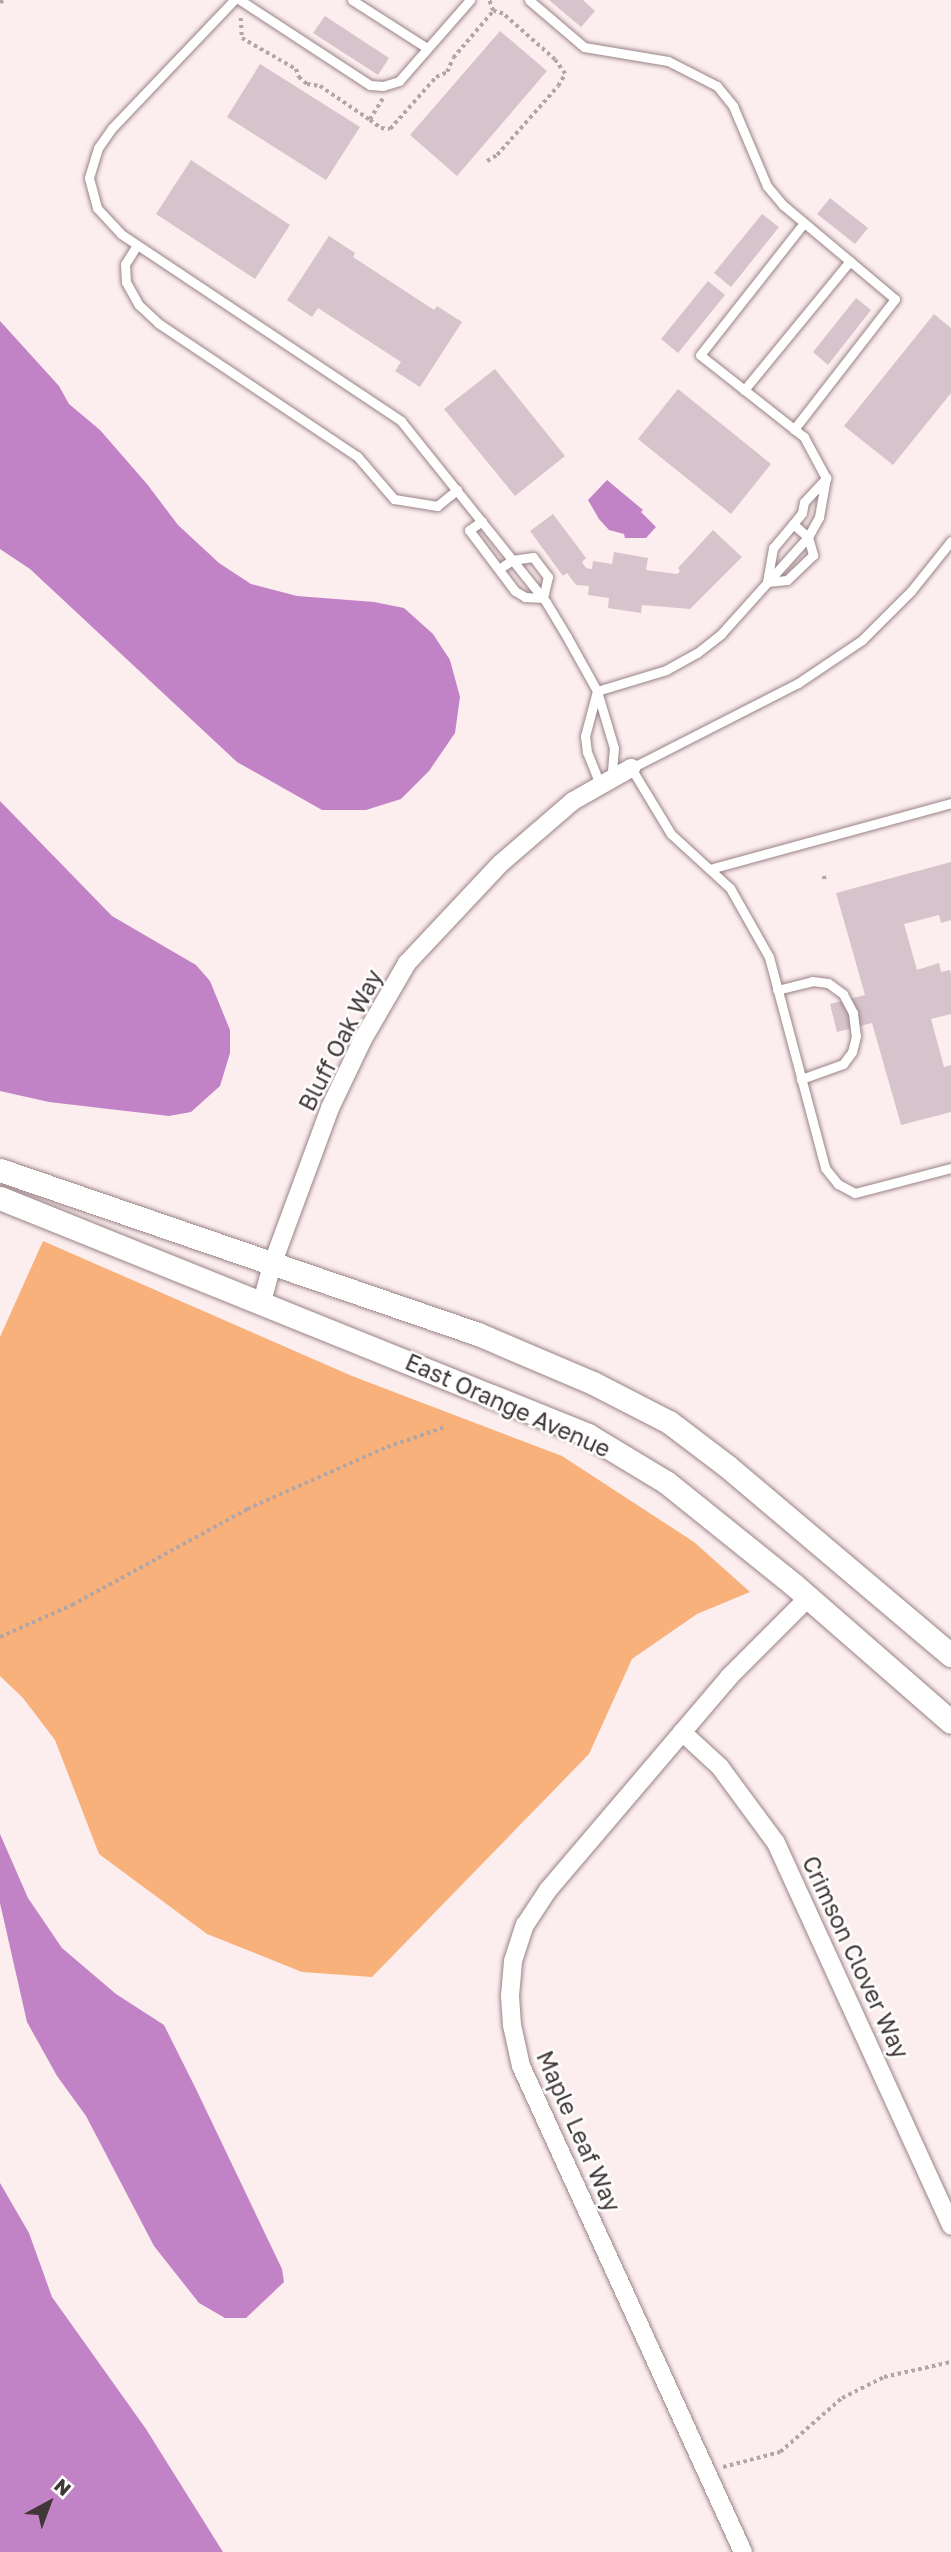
<!DOCTYPE html>
<html>
<head>
<meta charset="utf-8">
<style>
  body { margin:0 }
  #map { position:relative; width:951px; height:2552px; overflow:hidden; background:#fcedee; font-family:"Golos Text",sans-serif }
  div>[style] { position:absolute }
  .green>* { inset:0; background:#f8b17a }
  .water>* { inset:0; background:#c283c6 }
  .building>* { inset:0; background:#d7c3cc }
  .path>* { height:3.5px; margin-top:-1.75px; transform-origin:0; background:repeating-linear-gradient(90deg,#b2a5a6 0 3.5px,transparent 0 7px) }
  .roads { filter:drop-shadow(0 0 2px #998386) drop-shadow(0 0 2px #998386) }
  .service>* { height:9px; margin:-4.5px; padding:0 4.5px; transform-origin:4.5px; border-radius:4.5px; background:#fff }
  .minor>* { height:18px; margin:-9px; padding:0 9px; transform-origin:9px; border-radius:9px; background:#fff }
  .tertiary>* { height:23px; margin:-11.5px; padding:0 11.5px; transform-origin:11.5px; border-radius:11.5px; background:#fff }
  span { translate:-50% -50%; white-space:nowrap; text-align:center; line-height:1.15; -webkit-text-stroke:5px #fefefe; paint-order:stroke }
  .street-label { font-size:23px; color:#413738 }
  .north { position:absolute; left:14px; top:2468px; width:70px; height:70px; -webkit-text-stroke:5px #fefefe; paint-order:stroke; rotate:41deg; font-size:19px; font-weight:700; line-height:28px; text-align:center; color:#413738 }
  .north::after { content:''; display:block; margin:auto; width:24px; height:32px; background:#413738; clip-path:polygon(50% 0,100% 100%,50% 72%,0 100%) }
</style>
</head>
<body>
<div id="map">
  <div class="green">
    <i style="clip-path:polygon(43px 1241px,352px 1376px,562px 1456px,694px 1542px,750px 1592px,697px 1614px,632px 1659px,589px 1754px,372px 1977px,302px 1972px,207px 1934px,99px 1854px,55px 1740px,23px 1698px,0 1676px,0 1337px)"></i>
  </div>
  <div class="water">
    <i style="clip-path:polygon(0 321px,59px 386px,69px 404px,100px 430px,147px 484px,178px 525px,219px 563px,251px 584px,297px 596px,374px 602px,404px 608px,433px 634px,450px 660px,460px 697px,455px 733px,429px 771px,401px 799px,366px 810px,322px 810px,237px 762px,30px 569px,0 549px)"></i>
    <i style="clip-path:polygon(607px 480px,643px 510px,641px 512px,656px 527px,646px 538px,625px 538px,624px 534px,609px 530px,599px 519px,588px 500px)"></i>
    <i style="clip-path:polygon(0 801px,112px 916px,196px 965px,210px 981px,230px 1030px,230px 1053px,220px 1086px,191px 1112px,169px 1116px,49px 1102px,0 1091px)"></i>
    <i style="clip-path:polygon(0 1834px,28px 1898px,62px 1948px,116px 1994px,164px 2025px,196px 2089px,282px 2269px,284px 2282px,246px 2318px,225px 2318px,199px 2303px,154px 2246px,86px 2116px,57px 2076px,27px 2022px,0 1903px)"></i>
    <i style="clip-path:polygon(0 2183px,29px 2233px,52px 2297px,146px 2429px,223px 2552px,0 2552px)"></i>
  </div>
  <div class="building">
    <i style="clip-path:polygon(549px 0,583px 0,595px 11px,581px 27px)"></i>
    <i style="clip-path:polygon(325px 16px,389px 58px,378px 75px,313px 33px)"></i>
    <i style="clip-path:polygon(500px 31px,547px 71px,457px 176px,410px 135px)"></i>
    <i style="clip-path:polygon(260px 64px,360px 127px,326px 180px,227px 117px)"></i>
    <i style="clip-path:polygon(191px 160px,290px 225px,255px 279px,156px 214px)"></i>
    <i style="clip-path:polygon(830px 198px,868px 228px,855px 244px,817px 214px)"></i>
    <i style="clip-path:polygon(762px 214px,779px 227px,731px 287px,714px 273px)"></i>
    <i style="clip-path:polygon(329px 236px,355px 253px,353px 257px,434px 310px,437px 306px,462px 322px,420px 387px,395px 371px,401px 362px,318px 308px,312px 317px,287px 300px)"></i>
    <i style="clip-path:polygon(708px 281px,725px 295px,678px 353px,661px 339px)"></i>
    <i style="clip-path:polygon(856px 298px,871px 310px,828px 365px,813px 352px)"></i>
    <i style="clip-path:polygon(934px 314px,951px 328px,951px 393px,893px 465px,844px 426px)"></i>
    <i style="clip-path:polygon(495px 369px,565px 456px,515px 496px,444px 409px)"></i>
    <i style="clip-path:polygon(678px 389px,771px 464px,731px 514px,638px 439px)"></i>
    <i style="clip-path:polygon(553px 514px,586px 558px,582px 562px,586px 568px,592px 569px,593px 561px,612px 564px,614px 552px,648px 558px,646px 570px,677px 574px,680px 571px,678px 568px,713px 530px,742px 557px,690px 609px,642px 605px,641px 613px,608px 608px,609px 598px,588px 595px,589px 586px,576px 585px,567px 573px,563px 576px,530px 531px)"></i>
    <i style="clip-path:polygon(951px 862px,951px 920px,941px 923px,939px 915px,904px 924px,917px 970px,939px 963px,941px 972px,950px 970px,951px 975px,951px 1014px,931px 1019px,944px 1067px,951px 1065px,951px 1112px,901px 1125px,872px 1023px,837px 1032px,830px 1004px,865px 995px,836px 893px)"></i>
  </div>
  <div class="path">
    <i style="left:0;top:3px;width:4px;rotate:-45deg"></i>
    <i style="left:241px;top:18px;width:20px;rotate:87deg"></i>
    <i style="left:242px;top:38px;width:62px;rotate:29.9deg"></i>
    <i style="left:296px;top:69px;width:9px;rotate:69deg"></i>
    <i style="left:299px;top:77px;width:11px;rotate:41deg"></i>
    <i style="left:307px;top:84px;width:13px;rotate:9deg"></i>
    <i style="left:320px;top:86px;width:60px;rotate:34.2deg"></i>
    <i style="left:383px;top:99px;width:25px;rotate:122deg"></i>
    <i style="left:370px;top:120px;width:14px;rotate:36deg"></i>
    <i style="left:381px;top:128px;width:9px;rotate:6deg"></i>
    <i style="left:390px;top:129px;width:69px;rotate:-48.5deg"></i>
    <i style="left:436px;top:77px;width:12px;rotate:-24deg"></i>
    <i style="left:447px;top:72px;width:15px;rotate:-67deg"></i>
    <i style="left:453px;top:58px;width:62px;rotate:-49.6deg"></i>
    <i style="left:493px;top:11px;width:12px;rotate:-110deg"></i>
    <i style="left:487px;top:161px;width:12px;rotate:-31deg"></i>
    <i style="left:497px;top:155px;width:92px;rotate:-48.5deg"></i>
    <i style="left:558px;top:86px;width:14px;rotate:-60deg"></i>
    <i style="left:565px;top:74px;width:17px;rotate:-126deg"></i>
    <i style="left:555px;top:60px;width:69px;rotate:-138.5deg"></i>
    <i style="left:503px;top:14px;width:10px;rotate:-163deg"></i>
    <i style="left:824px;top:876px;width:4px;rotate:76deg"></i>
    <i style="left:0;top:1637px;width:79px;rotate:-24deg"></i>
    <i style="left:72px;top:1605px;width:200px;rotate:-28.7deg"></i>
    <i style="left:247px;top:1509px;width:153px;rotate:-23.9deg"></i>
    <i style="left:387px;top:1447px;width:61px;rotate:-19deg"></i>
    <i style="left:723px;top:2467px;width:59px;rotate:-14.7deg"></i>
    <i style="left:780px;top:2452px;width:82px;rotate:-41.1deg"></i>
    <i style="left:842px;top:2398px;width:47px;rotate:-26.6deg"></i>
    <i style="left:884px;top:2377px;width:69px;rotate:-12.6deg"></i>
  </div>
  <div class="roads">
    <div class="service">
      <i style="left:234px;top:0;width:177px;rotate:133.6deg"></i>
      <i style="left:112px;top:128px;width:24px;rotate:125deg"></i>
      <i style="left:98px;top:148px;width:31px;rotate:107deg"></i>
      <i style="left:89px;top:178px;width:31px;rotate:75deg"></i>
      <i style="left:97px;top:208px;width:35px;rotate:47deg"></i>
      <i style="left:121px;top:234px;width:337px;rotate:33.7deg"></i>
      <i style="left:401px;top:421px;width:232px;rotate:51.3deg"></i>
      <i style="left:546px;top:602px;width:41px;rotate:59deg"></i>
      <i style="left:567px;top:637px;width:62px;rotate:60.9deg"></i>
      <i style="left:597px;top:691px;width:59px;rotate:73.4deg"></i>
      <i style="left:614px;top:748px;width:32px;rotate:95deg"></i>
      <i style="left:240px;top:0;width:155px;rotate:33.2deg"></i>
      <i style="left:370px;top:85px;width:13px;rotate:4deg"></i>
      <i style="left:383px;top:86px;width:17px;rotate:-17deg"></i>
      <i style="left:399px;top:81px;width:108px;rotate:-48.8deg"></i>
      <i style="left:352px;top:0;width:89px;rotate:32.6deg"></i>
      <i style="left:529px;top:0;width:72px;rotate:40.5deg"></i>
      <i style="left:584px;top:47px;width:85px;rotate:9.5deg"></i>
      <i style="left:668px;top:61px;width:55px;rotate:27deg"></i>
      <i style="left:717px;top:86px;width:26px;rotate:51deg"></i>
      <i style="left:733px;top:106px;width:87px;rotate:67deg"></i>
      <i style="left:767px;top:186px;width:25px;rotate:50deg"></i>
      <i style="left:783px;top:205px;width:146px;rotate:40deg"></i>
      <i style="left:895px;top:299px;width:165px;rotate:127.8deg"></i>
      <i style="left:137px;top:245px;width:22px;rotate:122deg"></i>
      <i style="left:125px;top:264px;width:18px;rotate:87deg"></i>
      <i style="left:126px;top:282px;width:26px;rotate:61deg"></i>
      <i style="left:139px;top:305px;width:26px;rotate:43deg"></i>
      <i style="left:158px;top:323px;width:239px;rotate:33.8deg"></i>
      <i style="left:357px;top:456px;width:57px;rotate:49.3deg"></i>
      <i style="left:394px;top:499px;width:44px;rotate:9.2deg"></i>
      <i style="left:437px;top:506px;width:26px;rotate:-39deg"></i>
      <i style="left:744px;top:390px;width:167px;rotate:-50.6deg"></i>
      <i style="left:482px;top:521px;width:16px;rotate:145deg"></i>
      <i style="left:469px;top:530px;width:76px;rotate:53deg"></i>
      <i style="left:515px;top:591px;width:12px;rotate:31deg"></i>
      <i style="left:525px;top:597px;width:18px;rotate:3deg"></i>
      <i style="left:543px;top:598px;width:22px;rotate:-77deg"></i>
      <i style="left:548px;top:577px;width:25px;rotate:-127deg"></i>
      <i style="left:533px;top:557px;width:21px;rotate:172deg"></i>
      <i style="left:512px;top:560px;width:16px;rotate:145deg"></i>
      <i style="left:793px;top:524px;width:20px;rotate:41deg"></i>
      <i style="left:808px;top:537px;width:19px;rotate:74deg"></i>
      <i style="left:813px;top:555px;width:36px;rotate:136deg"></i>
      <i style="left:787px;top:580px;width:20px;rotate:174deg"></i>
      <i style="left:767px;top:582px;width:35px;rotate:-80deg"></i>
      <i style="left:773px;top:548px;width:31px;rotate:-50deg"></i>
      <i style="left:793px;top:524px;width:14px;rotate:-51deg"></i>
      <i style="left:802px;top:513px;width:11px;rotate:-80deg"></i>
      <i style="left:804px;top:502px;width:33px;rotate:-47deg"></i>
      <i style="left:951px;top:541px;width:64px;rotate:128.7deg"></i>
      <i style="left:911px;top:591px;width:69px;rotate:135deg"></i>
      <i style="left:862px;top:640px;width:77px;rotate:146.1deg"></i>
      <i style="left:798px;top:683px;width:187px;rotate:153deg"></i>
      <i style="left:631px;top:768px;width:77px;rotate:58.8deg"></i>
      <i style="left:671px;top:834px;width:80px;rotate:42.5deg"></i>
      <i style="left:730px;top:888px;width:79px;rotate:60.5deg"></i>
      <i style="left:769px;top:957px;width:218px;rotate:75.1deg"></i>
      <i style="left:825px;top:1168px;width:21px;rotate:51deg"></i>
      <i style="left:838px;top:1184px;width:19px;rotate:28deg"></i>
      <i style="left:855px;top:1193px;width:99px;rotate:-14.6deg"></i>
      <i style="left:597px;top:691px;width:72px;rotate:-16.9deg"></i>
      <i style="left:666px;top:670px;width:35px;rotate:-29deg"></i>
      <i style="left:697px;top:653px;width:31px;rotate:-38deg"></i>
      <i style="left:721px;top:634px;width:130px;rotate:-48.1deg"></i>
      <i style="left:808px;top:537px;width:23px;rotate:-61deg"></i>
      <i style="left:819px;top:517px;width:40px;rotate:-80deg"></i>
      <i style="left:826px;top:478px;width:47px;rotate:-118.2deg"></i>
      <i style="left:804px;top:437px;width:132px;rotate:-141.7deg"></i>
      <i style="left:700px;top:355px;width:168px;rotate:-51.8deg"></i>
      <i style="left:597px;top:691px;width:47px;rotate:104.9deg"></i>
      <i style="left:585px;top:736px;width:16px;rotate:83deg"></i>
      <i style="left:587px;top:752px;width:35px;rotate:68deg"></i>
      <i style="left:710px;top:869px;width:250px;rotate:-15.3deg"></i>
      <i style="left:777px;top:990px;width:36px;rotate:-14deg"></i>
      <i style="left:812px;top:981px;width:16px;rotate:7deg"></i>
      <i style="left:828px;top:983px;width:19px;rotate:36deg"></i>
      <i style="left:843px;top:994px;width:21px;rotate:62deg"></i>
      <i style="left:853px;top:1013px;width:23px;rotate:83deg"></i>
      <i style="left:856px;top:1036px;width:16px;rotate:104deg"></i>
      <i style="left:852px;top:1052px;width:15px;rotate:127deg"></i>
      <i style="left:843px;top:1064px;width:45px;rotate:160.3deg"></i>
    </div>
    <div class="minor">
      <i style="left:262px;top:1302px;width:38px;rotate:-75deg"></i>
      <i style="left:272px;top:1265px;width:167px;rotate:-69.7deg"></i>
      <i style="left:330px;top:1108px;width:76px;rotate:-64.4deg"></i>
      <i style="left:363px;top:1039px;width:88px;rotate:-59.9deg"></i>
      <i style="left:407px;top:963px;width:136px;rotate:-46.8deg"></i>
      <i style="left:500px;top:864px;width:96px;rotate:-40.8deg"></i>
      <i style="left:573px;top:801px;width:67px;rotate:-29.6deg"></i>
      <i style="left:682px;top:1732px;width:52px;rotate:42.6deg"></i>
      <i style="left:720px;top:1767px;width:94px;rotate:53.6deg"></i>
      <i style="left:776px;top:1843px;width:421px;rotate:65.4deg"></i>
      <i style="left:743px;top:2552px;width:534px;rotate:-114.55deg"></i>
      <i style="left:521px;top:2066px;width:42px;rotate:-102.4deg"></i>
      <i style="left:512px;top:2025px;width:29px;rotate:-94deg"></i>
      <i style="left:510px;top:1996px;width:35px;rotate:-85deg"></i>
      <i style="left:513px;top:1961px;width:38px;rotate:-72deg"></i>
      <i style="left:525px;top:1925px;width:42px;rotate:-56.7deg"></i>
      <i style="left:548px;top:1890px;width:280px;rotate:-49.6deg"></i>
      <i style="left:729px;top:1677px;width:112px;rotate:-45deg"></i>
    </div>
    <div class="tertiary">
      <i style="left:0;top:1170px;width:505px;rotate:18.94deg"></i>
      <i style="left:478px;top:1334px;width:125px;rotate:23.1deg"></i>
      <i style="left:593px;top:1383px;width:85px;rotate:27.2deg"></i>
      <i style="left:669px;top:1422px;width:73px;rotate:37.2deg"></i>
      <i style="left:727px;top:1466px;width:293px;rotate:40.2deg"></i>
      <i style="left:0;top:1198px;width:634px;rotate:21.95deg"></i>
      <i style="left:588px;top:1435px;width:91px;rotate:31.1deg"></i>
      <i style="left:666px;top:1482px;width:164px;rotate:38.8deg"></i>
      <i style="left:794px;top:1585px;width:208px;rotate:41.1deg"></i>
    </div>
  </div>
  <div class="street-label">
    <span style="left:340px;top:1040px;rotate:-63deg">Bluff Oak Way</span>
    <span style="left:508px;top:1405px;rotate:24deg">East Orange Avenue</span>
    <span style="left:856px;top:1957px;rotate:65deg">Crimson Clover Way</span>
    <span style="left:579px;top:2131px;rotate:66deg">Maple Leaf Way</span>
  </div>
  <div class="north">N</div>
</div>
</body>
</html>
